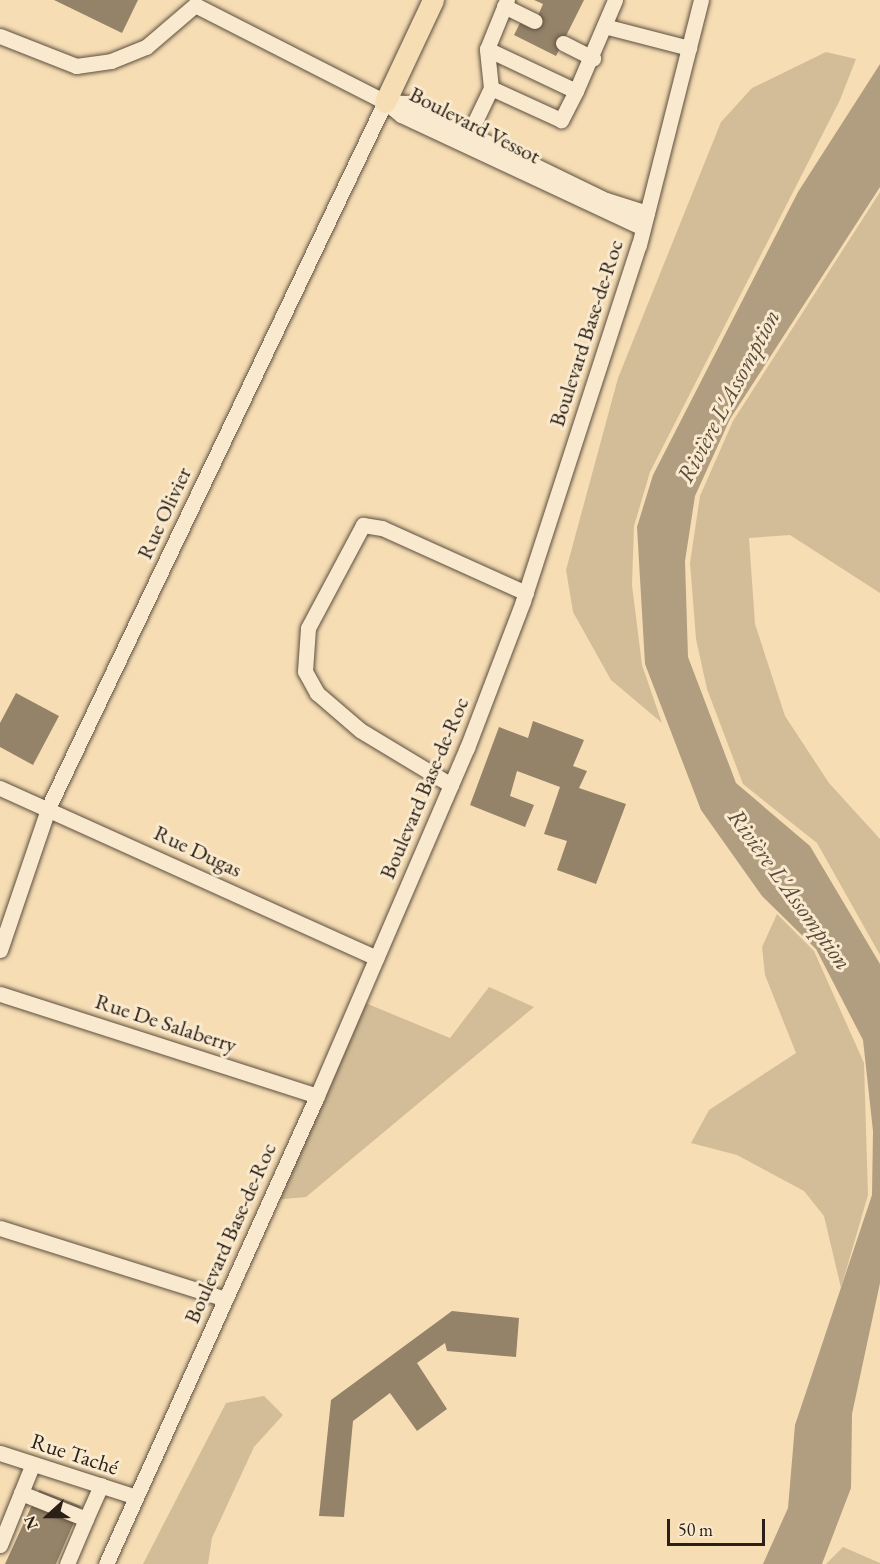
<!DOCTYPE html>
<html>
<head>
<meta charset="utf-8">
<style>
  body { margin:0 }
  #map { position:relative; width:880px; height:1564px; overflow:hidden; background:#f6ddb4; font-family:"EB Garamond",serif }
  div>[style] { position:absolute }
  .green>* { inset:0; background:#d3bd99 }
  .water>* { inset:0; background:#b19d7f }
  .building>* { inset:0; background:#948269 }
  .roads { filter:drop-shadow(0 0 2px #5d4f3f) drop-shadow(0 0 2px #5d4f3f) }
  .minor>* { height:15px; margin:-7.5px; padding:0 7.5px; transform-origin:7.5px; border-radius:7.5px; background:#f9e9ce }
  .highway>* { height:21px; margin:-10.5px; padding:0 10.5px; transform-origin:10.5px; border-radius:10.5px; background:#f6ddb4 }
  span { translate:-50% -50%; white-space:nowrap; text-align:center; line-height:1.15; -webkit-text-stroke:6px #f9e9ce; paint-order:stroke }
  .street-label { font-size:22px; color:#2a2018 }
  .water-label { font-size:24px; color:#594c3c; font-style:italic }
  .north { position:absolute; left:18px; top:1486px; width:60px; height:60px; -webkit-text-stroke:4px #f9e9ce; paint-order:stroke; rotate:249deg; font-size:16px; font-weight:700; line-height:24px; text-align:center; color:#2a2018 }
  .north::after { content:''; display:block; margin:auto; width:21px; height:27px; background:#2a2018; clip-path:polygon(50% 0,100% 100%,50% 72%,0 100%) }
  .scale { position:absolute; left:667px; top:1519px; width:98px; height:27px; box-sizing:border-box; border:3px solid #2a2018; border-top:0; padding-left:8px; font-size:18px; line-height:21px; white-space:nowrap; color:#2a2018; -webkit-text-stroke:4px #f9e9ce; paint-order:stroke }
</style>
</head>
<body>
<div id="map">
  <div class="green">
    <i style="clip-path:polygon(826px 52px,856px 59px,840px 100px,650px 472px,634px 526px,632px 585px,642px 665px,662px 723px,611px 680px,573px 612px,566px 570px,618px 378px,721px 122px,752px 88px)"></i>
    <i style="clip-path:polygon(880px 192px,880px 593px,790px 535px,749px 538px,755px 624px,785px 716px,829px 783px,880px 839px,880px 955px,817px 843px,743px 784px,707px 689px,696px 639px,690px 563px,700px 496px,733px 421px)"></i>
    <i style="clip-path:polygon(777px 914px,814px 951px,864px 1063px,868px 1195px,841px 1288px,824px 1216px,804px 1191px,737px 1155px,691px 1143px,709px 1110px,796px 1053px,765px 975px,762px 947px)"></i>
    <i style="clip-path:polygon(489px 987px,534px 1007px,306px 1197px,274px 1200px,363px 1002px,450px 1038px)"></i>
    <i style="clip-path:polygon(264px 1396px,283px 1415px,254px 1447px,212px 1538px,208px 1564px,143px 1564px,226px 1403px)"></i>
    <i style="clip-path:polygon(843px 1547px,880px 1563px,880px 1564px,826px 1564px)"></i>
  </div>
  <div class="water">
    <i style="clip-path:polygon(880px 64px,880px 187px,730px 419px,695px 496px,685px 561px,688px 657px,736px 783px,810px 846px,880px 964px,880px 1283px,852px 1414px,851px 1488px,822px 1564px,763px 1564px,788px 1508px,795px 1425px,872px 1195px,873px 1131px,863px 1040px,816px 949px,762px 896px,701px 810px,645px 664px,637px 527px,653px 475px,798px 192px)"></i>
  </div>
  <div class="building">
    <i style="clip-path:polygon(54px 0,138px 0,122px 33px)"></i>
    <i style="clip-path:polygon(534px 0,584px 0,556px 56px,514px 35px,520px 23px,532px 29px,543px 4px)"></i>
    <i style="clip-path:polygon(16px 693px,59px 716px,33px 765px,0 747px,0 723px)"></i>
    <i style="clip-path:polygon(533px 721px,584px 740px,573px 766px,587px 771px,579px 788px,626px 804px,596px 884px,557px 870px,567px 841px,544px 834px,560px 787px,517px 771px,510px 796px,534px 805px,525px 827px,470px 805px,499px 727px,528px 738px)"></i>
    <i style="clip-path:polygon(452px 1311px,519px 1318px,516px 1357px,447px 1351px,445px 1343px,417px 1363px,447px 1409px,417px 1431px,390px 1393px,353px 1421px,344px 1517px,319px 1516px,331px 1400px)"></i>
    <i style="clip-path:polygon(39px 1490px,81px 1506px,56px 1564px,5px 1564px)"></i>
  </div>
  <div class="roads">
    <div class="minor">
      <i style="left:504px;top:6px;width:34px;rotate:26deg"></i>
      <i style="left:604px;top:26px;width:88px;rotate:14.5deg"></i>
      <i style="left:0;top:36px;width:82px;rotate:21.5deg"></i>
      <i style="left:76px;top:66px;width:35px;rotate:-8deg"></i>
      <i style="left:111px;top:61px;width:38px;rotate:-22deg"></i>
      <i style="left:146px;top:47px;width:65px;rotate:-40.6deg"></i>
      <i style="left:195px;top:5px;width:213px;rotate:27deg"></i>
      <i style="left:385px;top:102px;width:21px;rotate:39deg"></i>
      <i style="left:401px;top:115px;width:267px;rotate:25deg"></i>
      <i style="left:563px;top:43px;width:34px;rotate:27deg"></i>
      <i style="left:487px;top:49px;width:53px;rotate:-67.8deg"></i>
      <i style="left:576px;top:91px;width:99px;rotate:-66.8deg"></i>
      <i style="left:385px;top:102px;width:21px;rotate:3deg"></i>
      <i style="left:406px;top:103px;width:222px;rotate:25.9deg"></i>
      <i style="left:606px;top:200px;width:43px;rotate:17.6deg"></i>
      <i style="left:469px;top:134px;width:51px;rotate:-64.4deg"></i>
      <i style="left:491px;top:88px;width:39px;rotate:-96deg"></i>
      <i style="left:487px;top:49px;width:98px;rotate:25.3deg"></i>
      <i style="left:576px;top:91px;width:33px;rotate:117deg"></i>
      <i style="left:561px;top:120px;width:77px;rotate:-155.4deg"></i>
      <i style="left:451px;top:785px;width:106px;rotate:-148.9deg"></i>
      <i style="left:360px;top:730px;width:57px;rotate:-139.3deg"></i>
      <i style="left:317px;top:693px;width:25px;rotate:-119deg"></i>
      <i style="left:305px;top:671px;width:43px;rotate:-86deg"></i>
      <i style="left:308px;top:628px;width:117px;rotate:-61.9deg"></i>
      <i style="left:363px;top:525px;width:19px;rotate:9deg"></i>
      <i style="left:382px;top:528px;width:158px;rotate:24.3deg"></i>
      <i style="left:0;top:788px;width:413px;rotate:24.3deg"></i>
      <i style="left:0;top:950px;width:152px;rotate:-71.2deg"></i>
      <i style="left:49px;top:806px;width:780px;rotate:-64.49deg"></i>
      <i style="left:0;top:994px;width:333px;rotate:17.8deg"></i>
      <i style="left:0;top:1228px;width:236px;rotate:17.5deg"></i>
      <i style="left:0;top:1453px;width:143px;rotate:17.9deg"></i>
      <i style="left:21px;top:1493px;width:31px;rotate:-68deg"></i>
      <i style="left:86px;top:1519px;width:37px;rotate:-66deg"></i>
      <i style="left:0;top:1545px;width:56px;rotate:-68deg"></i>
      <i style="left:21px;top:1493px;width:70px;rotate:21.8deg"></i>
      <i style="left:86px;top:1519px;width:49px;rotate:112.9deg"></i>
      <i style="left:106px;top:1564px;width:513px;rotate:-65.73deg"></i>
      <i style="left:317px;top:1096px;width:379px;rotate:-66.7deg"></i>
      <i style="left:467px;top:748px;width:157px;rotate:-69.1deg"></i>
      <i style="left:523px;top:601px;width:374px;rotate:-72deg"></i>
      <i style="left:639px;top:245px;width:253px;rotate:-75.8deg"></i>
    </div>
    <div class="highway">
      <i style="left:385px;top:102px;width:113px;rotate:-64.8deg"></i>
    </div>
  </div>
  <div class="street-label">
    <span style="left:475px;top:125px;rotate:27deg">Boulevard Vessot</span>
    <span style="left:586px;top:333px;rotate:-72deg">Boulevard Base-de-Roc</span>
    <span style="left:164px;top:513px;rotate:-65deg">Rue Olivier</span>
    <span style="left:424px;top:788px;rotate:-67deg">Boulevard Base-de-Roc</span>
    <span style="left:198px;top:851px;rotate:25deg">Rue Dugas</span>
    <span style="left:166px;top:1023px;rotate:18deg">Rue De Salaberry</span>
    <span style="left:230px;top:1233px;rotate:-66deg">Boulevard Base-de-Roc</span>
    <span style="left:75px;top:1454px;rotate:18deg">Rue Taché</span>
  </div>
  <div class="water-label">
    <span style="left:728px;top:396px;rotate:-62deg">Rivière L'Assomption</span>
    <span style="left:790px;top:889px;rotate:54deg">Rivière L'Assomption</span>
  </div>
  <div class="north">N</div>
  <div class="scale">50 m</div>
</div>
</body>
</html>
